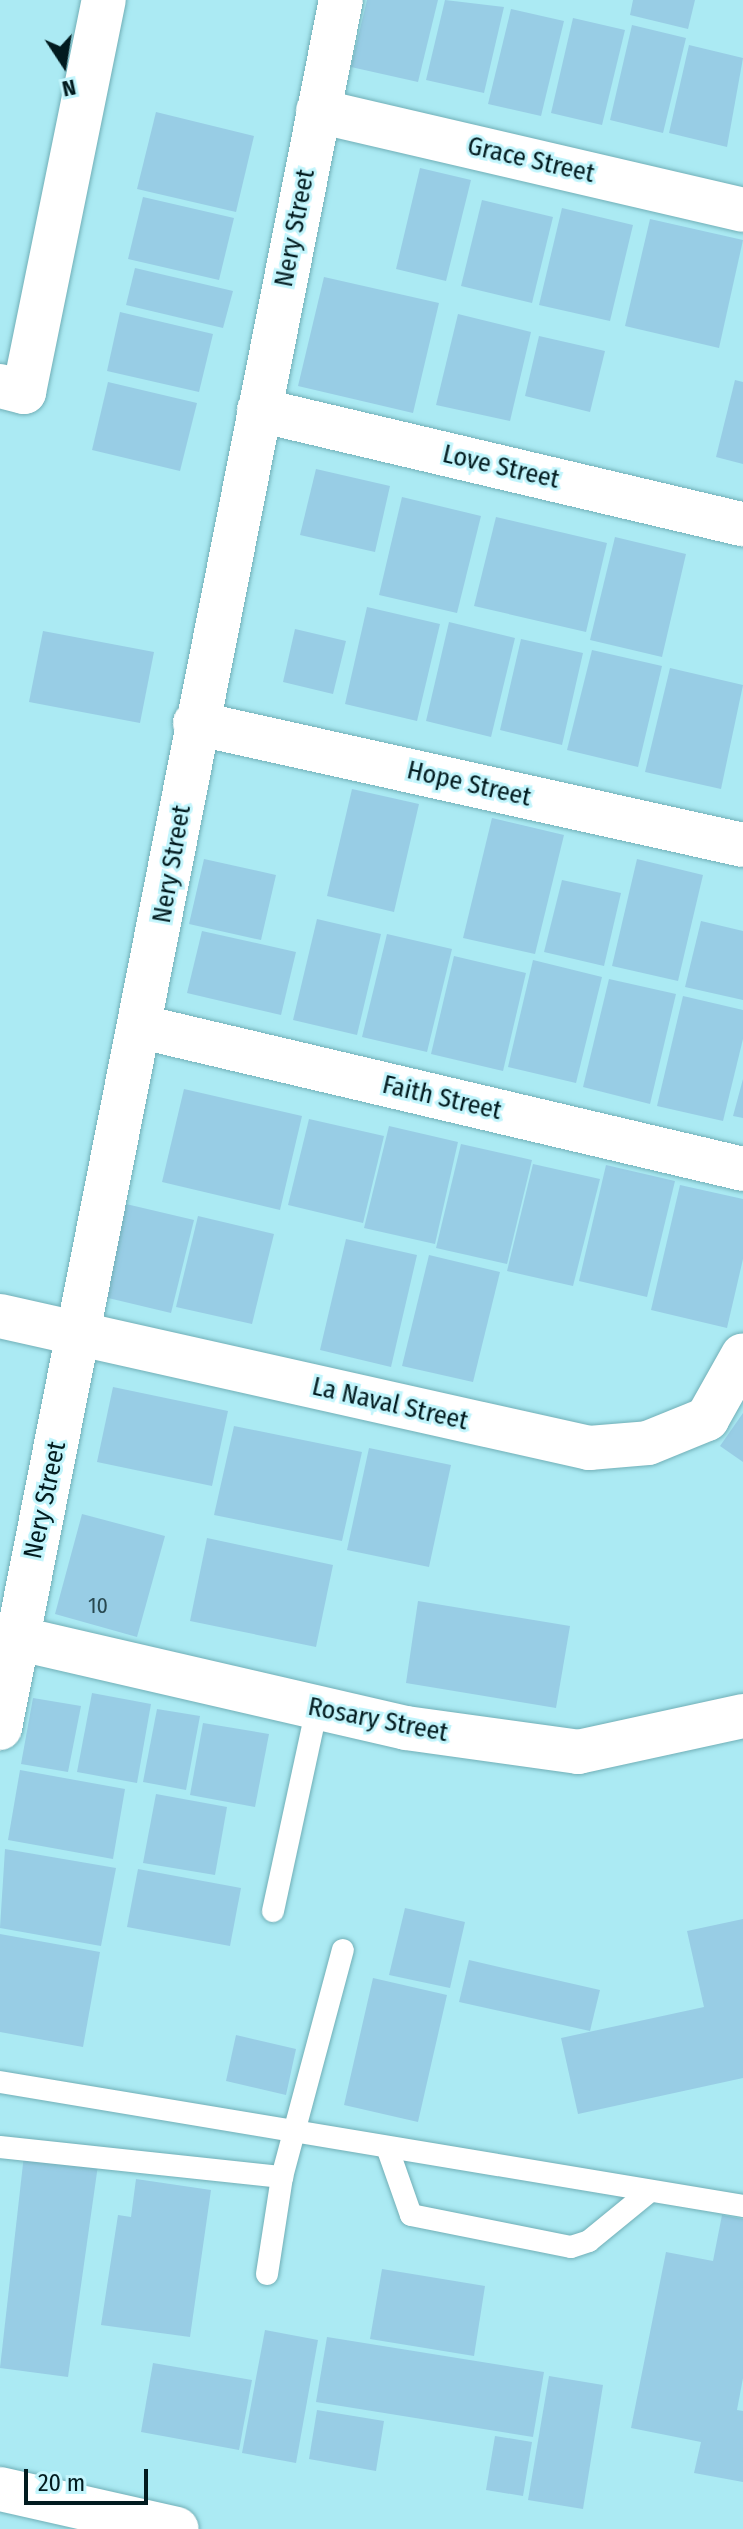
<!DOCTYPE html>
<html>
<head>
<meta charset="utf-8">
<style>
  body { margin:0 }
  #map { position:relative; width:743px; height:2529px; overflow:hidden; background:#abeaf3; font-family:"Fira Sans Condensed",sans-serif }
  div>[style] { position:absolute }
  .building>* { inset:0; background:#98cde5 }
  .roads { filter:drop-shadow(0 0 2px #71afb7) drop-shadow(0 0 2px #71afb7) }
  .service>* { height:22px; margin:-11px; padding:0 11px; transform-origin:11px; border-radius:11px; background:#fff }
  .minor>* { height:44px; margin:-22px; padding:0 22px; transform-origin:22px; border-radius:22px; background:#fff }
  span { translate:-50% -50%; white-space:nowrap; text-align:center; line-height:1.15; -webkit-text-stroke:6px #c3f5fc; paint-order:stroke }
  .number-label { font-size:22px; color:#284850 }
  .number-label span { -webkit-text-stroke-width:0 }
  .street-label { font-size:26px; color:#021b1f }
  .north { position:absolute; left:24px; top:24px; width:80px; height:80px; -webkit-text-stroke:6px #c3f5fc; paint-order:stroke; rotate:168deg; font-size:22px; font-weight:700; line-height:32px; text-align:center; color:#021b1f }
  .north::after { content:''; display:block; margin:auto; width:28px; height:36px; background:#021b1f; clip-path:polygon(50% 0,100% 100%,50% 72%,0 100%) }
  .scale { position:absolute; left:24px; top:2469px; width:124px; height:36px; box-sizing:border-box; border:4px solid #021b1f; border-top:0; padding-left:10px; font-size:24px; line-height:28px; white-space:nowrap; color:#021b1f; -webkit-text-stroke:6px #c3f5fc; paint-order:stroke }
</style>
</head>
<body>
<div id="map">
  <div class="building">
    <i style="clip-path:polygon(367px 0,438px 0,418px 82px,351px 67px)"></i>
    <i style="clip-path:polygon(445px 0,504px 7px,484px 93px,426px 80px)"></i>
    <i style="clip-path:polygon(633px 0,695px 0,688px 29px,630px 15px)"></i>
    <i style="clip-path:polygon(511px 9px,564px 21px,541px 116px,488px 104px)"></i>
    <i style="clip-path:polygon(573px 18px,625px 30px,602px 125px,551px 113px)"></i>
    <i style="clip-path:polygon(632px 25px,686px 38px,663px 133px,610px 120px)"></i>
    <i style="clip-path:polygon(689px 45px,743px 58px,727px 147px,669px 133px)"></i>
    <i style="clip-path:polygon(156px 112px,254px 136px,236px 212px,137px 189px)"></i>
    <i style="clip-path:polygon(420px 168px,471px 180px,446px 281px,396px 269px)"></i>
    <i style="clip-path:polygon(143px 197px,234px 218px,219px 280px,128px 259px)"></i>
    <i style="clip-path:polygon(482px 200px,553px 217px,532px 303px,461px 286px)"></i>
    <i style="clip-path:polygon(562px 208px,633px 225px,610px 321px,539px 305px)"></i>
    <i style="clip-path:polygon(650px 219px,743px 240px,719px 348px,625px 326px)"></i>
    <i style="clip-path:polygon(135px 268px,233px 291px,223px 328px,126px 305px)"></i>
    <i style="clip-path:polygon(324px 277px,439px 303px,413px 413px,298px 386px)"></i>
    <i style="clip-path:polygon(120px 312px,213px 334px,199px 392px,107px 371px)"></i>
    <i style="clip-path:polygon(458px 314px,531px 332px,510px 421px,436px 405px)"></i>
    <i style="clip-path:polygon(539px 336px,605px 351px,590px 412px,525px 396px)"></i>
    <i style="clip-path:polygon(735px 380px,743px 382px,743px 464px,716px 457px)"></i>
    <i style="clip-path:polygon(108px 382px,197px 403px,180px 471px,92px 450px)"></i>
    <i style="clip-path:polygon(316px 469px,390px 486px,375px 552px,300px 535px)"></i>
    <i style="clip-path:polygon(402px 497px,481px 516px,457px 613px,379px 595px)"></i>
    <i style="clip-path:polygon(496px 517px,607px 543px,586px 632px,474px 606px)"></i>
    <i style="clip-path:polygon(615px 537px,686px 554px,662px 657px,590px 640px)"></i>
    <i style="clip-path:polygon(367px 607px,440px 624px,417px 721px,345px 704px)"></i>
    <i style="clip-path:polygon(449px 622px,515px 638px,491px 737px,426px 721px)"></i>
    <i style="clip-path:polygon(295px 629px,346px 641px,333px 694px,283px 682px)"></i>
    <i style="clip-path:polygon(43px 631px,154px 652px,140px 723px,29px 702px)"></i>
    <i style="clip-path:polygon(521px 639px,583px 653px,562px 745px,500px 730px)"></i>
    <i style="clip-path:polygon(592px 650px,662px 666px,638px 767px,567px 750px)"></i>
    <i style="clip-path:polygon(670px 668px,743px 685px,721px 789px,645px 772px)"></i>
    <i style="clip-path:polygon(352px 789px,419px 804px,394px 912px,327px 896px)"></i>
    <i style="clip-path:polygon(492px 818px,564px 835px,535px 954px,463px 938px)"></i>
    <i style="clip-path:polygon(204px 859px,276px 875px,261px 940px,189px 924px)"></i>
    <i style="clip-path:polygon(637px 859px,703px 875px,678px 981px,612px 966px)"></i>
    <i style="clip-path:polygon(562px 880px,621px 893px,604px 966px,544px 952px)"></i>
    <i style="clip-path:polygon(317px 919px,381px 934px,357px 1035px,293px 1020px)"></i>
    <i style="clip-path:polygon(701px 921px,743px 931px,743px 1000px,685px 987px)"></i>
    <i style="clip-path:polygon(202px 931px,296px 952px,281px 1015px,187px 993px)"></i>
    <i style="clip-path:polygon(387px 934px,452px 949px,427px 1052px,362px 1037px)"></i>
    <i style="clip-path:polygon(454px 956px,526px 973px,503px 1071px,431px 1054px)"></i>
    <i style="clip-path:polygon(533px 960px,602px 977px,576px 1083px,508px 1067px)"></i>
    <i style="clip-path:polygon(609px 979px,676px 994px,650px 1104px,583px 1087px)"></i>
    <i style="clip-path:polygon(683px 996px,743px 1010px,743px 1039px,723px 1121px,657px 1106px)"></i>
    <i style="clip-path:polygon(743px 1079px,743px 1118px,733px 1116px)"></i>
    <i style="clip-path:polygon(184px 1089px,302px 1116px,280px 1210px,162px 1182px)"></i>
    <i style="clip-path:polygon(309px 1119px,384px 1136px,363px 1223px,288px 1205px)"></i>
    <i style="clip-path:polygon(389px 1126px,458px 1142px,435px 1244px,364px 1228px)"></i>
    <i style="clip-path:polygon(461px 1144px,532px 1160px,507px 1264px,436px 1248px)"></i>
    <i style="clip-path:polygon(533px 1164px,600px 1179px,573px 1286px,507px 1271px)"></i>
    <i style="clip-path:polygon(606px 1165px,675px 1181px,647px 1297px,579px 1281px)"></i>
    <i style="clip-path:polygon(680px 1185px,743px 1199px,743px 1259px,727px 1328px,651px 1310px)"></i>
    <i style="clip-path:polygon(126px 1204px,194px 1220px,171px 1313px,104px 1297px)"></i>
    <i style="clip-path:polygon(198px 1216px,274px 1234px,252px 1324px,176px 1307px)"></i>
    <i style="clip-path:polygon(346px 1239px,417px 1255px,391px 1367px,320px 1350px)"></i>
    <i style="clip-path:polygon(429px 1255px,500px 1272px,473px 1382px,402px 1366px)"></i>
    <i style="clip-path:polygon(113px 1387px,228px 1411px,212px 1486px,97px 1462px)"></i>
    <i style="clip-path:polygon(743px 1413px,743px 1462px,720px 1446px)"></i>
    <i style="clip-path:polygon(234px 1426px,362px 1452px,342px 1541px,214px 1515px)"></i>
    <i style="clip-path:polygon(369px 1448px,451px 1465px,429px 1567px,347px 1550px)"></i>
    <i style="clip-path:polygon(82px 1514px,165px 1536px,137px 1637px,55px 1614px)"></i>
    <i style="clip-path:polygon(207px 1538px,333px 1565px,316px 1647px,190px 1621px)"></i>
    <i style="clip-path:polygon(418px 1601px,570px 1626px,556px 1708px,406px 1683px)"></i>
    <i style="clip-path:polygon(92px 1693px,151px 1704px,137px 1783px,77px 1772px)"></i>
    <i style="clip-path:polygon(33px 1698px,81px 1706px,68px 1772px,21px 1764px)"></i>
    <i style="clip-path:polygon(157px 1709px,200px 1716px,186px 1790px,143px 1782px)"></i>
    <i style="clip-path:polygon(203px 1723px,269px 1734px,255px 1807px,190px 1795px)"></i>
    <i style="clip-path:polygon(20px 1770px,125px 1789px,113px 1859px,8px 1840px)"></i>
    <i style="clip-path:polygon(156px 1794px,227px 1807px,215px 1875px,143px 1863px)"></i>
    <i style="clip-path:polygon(5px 1849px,116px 1868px,101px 1946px,0 1928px)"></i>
    <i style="clip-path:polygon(138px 1869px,241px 1888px,230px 1946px,127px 1927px)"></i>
    <i style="clip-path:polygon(405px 1908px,465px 1922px,450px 1988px,389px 1975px)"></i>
    <i style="clip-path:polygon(743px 1919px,743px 2078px,578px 2114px,561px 2038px,704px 2007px,687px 1931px)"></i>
    <i style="clip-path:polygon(0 1934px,100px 1952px,83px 2047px,0 2032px)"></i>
    <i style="clip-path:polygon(469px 1960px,600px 1990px,590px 2031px,459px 2002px)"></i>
    <i style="clip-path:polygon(373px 1978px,447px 1995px,418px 2122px,344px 2105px)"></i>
    <i style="clip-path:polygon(236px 2035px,296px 2049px,286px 2095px,226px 2081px)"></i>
    <i style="clip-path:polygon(24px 2155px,98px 2165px,68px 2377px,0 2368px)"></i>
    <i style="clip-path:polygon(136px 2179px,211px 2190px,190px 2337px,101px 2325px,118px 2215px,131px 2217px)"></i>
    <i style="clip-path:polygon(722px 2215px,743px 2219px,743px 2378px,737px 2410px,743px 2411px,743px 2482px,694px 2473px,701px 2442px,631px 2428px,666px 2252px,713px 2261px)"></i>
    <i style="clip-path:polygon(382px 2269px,485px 2286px,474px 2356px,370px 2339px)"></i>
    <i style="clip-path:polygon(265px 2330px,318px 2340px,296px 2463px,242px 2453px)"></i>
    <i style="clip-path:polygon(327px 2337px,544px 2372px,533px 2437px,316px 2402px)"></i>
    <i style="clip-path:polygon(153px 2363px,252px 2380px,239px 2450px,141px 2432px)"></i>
    <i style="clip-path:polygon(549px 2376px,603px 2385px,583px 2509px,528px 2500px)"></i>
    <i style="clip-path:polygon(317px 2410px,384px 2421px,376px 2471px,309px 2459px)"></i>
    <i style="clip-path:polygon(495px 2436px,532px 2442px,523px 2496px,486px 2490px)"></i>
  </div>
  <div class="roads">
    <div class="service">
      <i style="left:273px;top:1911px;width:208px;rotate:-77.8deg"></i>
      <i style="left:0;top:2082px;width:753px;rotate:9.47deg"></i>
      <i style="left:0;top:2147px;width:284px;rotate:6.1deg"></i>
      <i style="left:387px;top:2147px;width:72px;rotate:70.6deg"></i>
      <i style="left:411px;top:2215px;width:163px;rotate:11.3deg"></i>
      <i style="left:571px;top:2247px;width:19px;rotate:-18deg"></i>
      <i style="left:589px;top:2241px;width:79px;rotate:-39.3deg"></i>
      <i style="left:267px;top:2274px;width:98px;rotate:-81.2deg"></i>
      <i style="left:282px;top:2177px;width:235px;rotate:-75deg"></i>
    </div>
    <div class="minor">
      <i style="left:318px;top:111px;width:436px;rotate:13.1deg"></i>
      <i style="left:0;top:386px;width:25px;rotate:14deg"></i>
      <i style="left:24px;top:392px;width:400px;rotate:-78.5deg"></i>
      <i style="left:259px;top:410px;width:497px;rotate:13.3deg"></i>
      <i style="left:195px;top:723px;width:561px;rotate:12.55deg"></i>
      <i style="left:142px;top:1027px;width:618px;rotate:13.29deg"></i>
      <i style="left:0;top:1316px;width:604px;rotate:12.63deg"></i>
      <i style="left:589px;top:1448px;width:59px;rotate:-4.8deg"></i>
      <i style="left:648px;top:1443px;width:64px;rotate:-22.1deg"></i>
      <i style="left:707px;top:1419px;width:73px;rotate:-60.6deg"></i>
      <i style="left:16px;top:1638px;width:400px;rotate:13deg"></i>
      <i style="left:406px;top:1728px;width:174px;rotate:7.9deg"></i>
      <i style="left:578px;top:1752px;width:169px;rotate:-12.3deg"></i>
      <i style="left:0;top:1728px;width:1761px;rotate:-78.84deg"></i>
      <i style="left:0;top:2489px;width:181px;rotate:12.7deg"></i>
    </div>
  </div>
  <div class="number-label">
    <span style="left:98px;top:1606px">10</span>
  </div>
  <div class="street-label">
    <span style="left:531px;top:160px;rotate:13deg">Grace Street</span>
    <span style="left:295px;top:228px;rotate:-79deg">Nery Street</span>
    <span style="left:501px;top:467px;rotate:13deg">Love Street</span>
    <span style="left:469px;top:784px;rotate:13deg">Hope Street</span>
    <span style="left:172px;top:864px;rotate:-80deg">Nery Street</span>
    <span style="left:442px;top:1098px;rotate:13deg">Faith Street</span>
    <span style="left:390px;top:1404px;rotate:13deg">La Naval Street</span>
    <span style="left:45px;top:1500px;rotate:-78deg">Nery Street</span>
    <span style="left:378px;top:1720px;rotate:11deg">Rosary Street</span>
  </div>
  <div class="north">N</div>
  <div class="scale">20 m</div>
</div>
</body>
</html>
